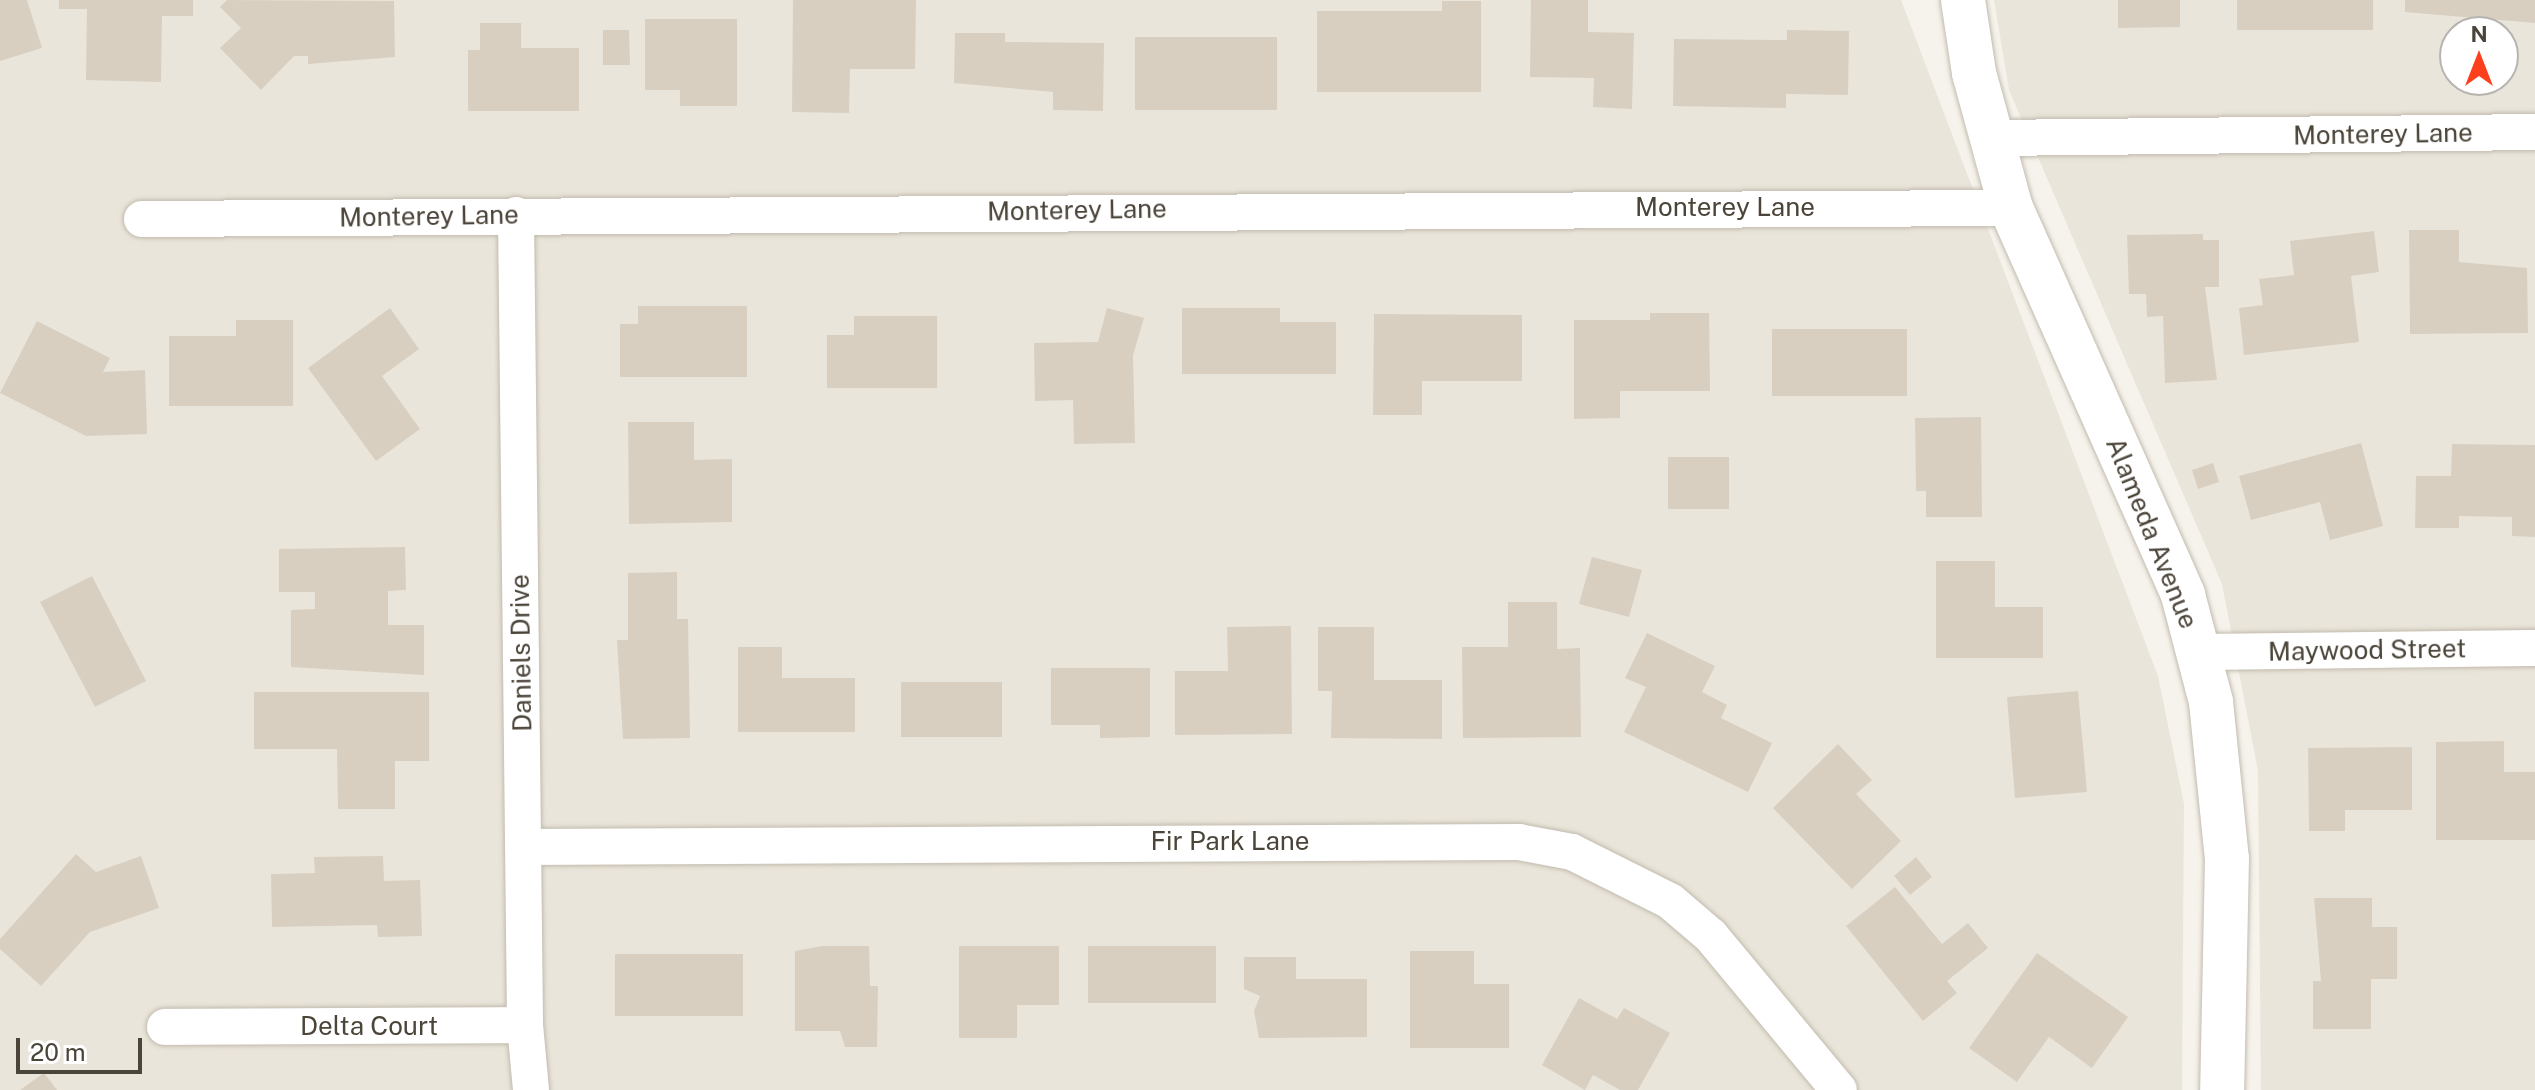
<!DOCTYPE html>
<html>
<head>
<meta charset="utf-8">
<style>
  body { margin:0 }
  #map { position:relative; width:2535px; height:1090px; overflow:hidden; background:#f6f3ec; font-family:"Public Sans",sans-serif }
  div>[style] { position:absolute }
  .residential>* { inset:0; background:#eae5da }
  .building>* { inset:0; background:#d8cfc1 }
  .roads { filter:drop-shadow(0 0 2px #c2bbae) drop-shadow(0 0 2px #c2bbae) }
  .minor>* { height:36px; margin:-18px; padding:0 18px; transform-origin:18px; border-radius:18px; background:#fff }
  .tertiary>* { height:44px; margin:-22px; padding:0 22px; transform-origin:22px; border-radius:22px; background:#fff }
  span { translate:-50% -50%; white-space:nowrap; text-align:center; line-height:1.15; -webkit-text-stroke:6px #fff; paint-order:stroke }
  .street-label { font-size:26px; color:#4b4439 }
  .north { position:absolute; left:2439px; top:16px; width:80px; height:80px; box-sizing:border-box; background:#fff; border:2px solid #b7b4b0; border-radius:50%; rotate:0deg; font-size:22px; font-weight:700; line-height:32px; text-align:center; color:#4b4439 }
  .north::after { content:''; display:block; margin:auto; width:28px; height:36px; background:#fc3f1d; clip-path:polygon(50% 0,100% 100%,50% 72%,0 100%) }
  .scale { position:absolute; left:16px; top:1038px; width:126px; height:36px; box-sizing:border-box; border:4px solid #4b4439; border-top:0; padding-left:10px; font-size:24px; line-height:28px; white-space:nowrap; color:#4b4439; -webkit-text-stroke:6px #fff; paint-order:stroke }
</style>
</head>
<body>
<div id="map">
  <div class="residential">
    <i style="clip-path:polygon(0 0,1901px 0,2158px 676px,2184px 804px,2182px 1090px,0 1090px)"></i>
    <i style="clip-path:polygon(evenodd,1994px 0,2535px 0,2535px 1090px,2261px 1090px,2258px 771px,2222px 584px,2009px 90px,1994px 0,2455px 32px,2503px 32px,2503px 80px,2455px 80px,2455px 32px)"></i>
  </div>
  <div class="building">
    <i style="clip-path:polygon(0 0,27px 0,42px 48px,0 61px)"></i>
    <i style="clip-path:polygon(59px 0,193px 0,193px 16px,162px 16px,161px 82px,86px 80px,87px 9px,59px 9px)"></i>
    <i style="clip-path:polygon(227px 0,394px 1px,395px 57px,308px 64px,308px 56px,294px 56px,261px 90px,220px 48px,241px 28px,220px 7px)"></i>
    <i style="clip-path:polygon(793px 0,916px 0,915px 69px,850px 69px,849px 113px,792px 112px)"></i>
    <i style="clip-path:polygon(1531px 0,1588px 0,1588px 32px,1634px 33px,1632px 109px,1593px 107px,1594px 78px,1530px 77px)"></i>
    <i style="clip-path:polygon(2118px 0,2180px 0,2180px 27px,2118px 28px)"></i>
    <i style="clip-path:polygon(2237px 0,2373px 0,2373px 30px,2237px 30px)"></i>
    <i style="clip-path:polygon(2405px 0,2535px 0,2535px 23px,2405px 12px)"></i>
    <i style="clip-path:polygon(1442px 1px,1481px 1px,1481px 92px,1317px 92px,1317px 11px,1442px 11px)"></i>
    <i style="clip-path:polygon(645px 19px,737px 19px,737px 106px,680px 106px,680px 90px,645px 90px)"></i>
    <i style="clip-path:polygon(480px 23px,521px 23px,521px 48px,579px 48px,579px 111px,468px 111px,468px 50px,480px 50px)"></i>
    <i style="clip-path:polygon(603px 30px,629px 30px,630px 65px,603px 65px)"></i>
    <i style="clip-path:polygon(1787px 30px,1849px 31px,1848px 95px,1786px 94px,1786px 108px,1673px 106px,1674px 39px,1787px 40px)"></i>
    <i style="clip-path:polygon(955px 33px,1005px 33px,1005px 42px,1104px 43px,1103px 111px,1053px 110px,1053px 92px,954px 83px)"></i>
    <i style="clip-path:polygon(1135px 37px,1277px 37px,1277px 110px,1135px 110px)"></i>
    <i style="clip-path:polygon(2409px 230px,2459px 230px,2459px 262px,2527px 268px,2528px 333px,2410px 334px)"></i>
    <i style="clip-path:polygon(2374px 231px,2379px 272px,2351px 276px,2359px 342px,2244px 355px,2239px 308px,2263px 305px,2259px 279px,2294px 275px,2290px 241px)"></i>
    <i style="clip-path:polygon(2203px 234px,2203px 240px,2219px 240px,2219px 287px,2205px 287px,2217px 380px,2165px 383px,2163px 316px,2147px 317px,2146px 294px,2129px 294px,2127px 235px)"></i>
    <i style="clip-path:polygon(638px 306px,747px 306px,747px 377px,620px 377px,620px 324px,638px 324px)"></i>
    <i style="clip-path:polygon(390px 308px,419px 349px,382px 376px,420px 429px,376px 461px,308px 368px)"></i>
    <i style="clip-path:polygon(1107px 308px,1144px 318px,1133px 355px,1135px 443px,1074px 444px,1073px 400px,1035px 401px,1034px 343px,1098px 342px)"></i>
    <i style="clip-path:polygon(1182px 308px,1280px 308px,1280px 322px,1336px 322px,1336px 374px,1182px 374px)"></i>
    <i style="clip-path:polygon(1650px 313px,1709px 313px,1710px 391px,1620px 391px,1620px 418px,1574px 419px,1574px 320px,1650px 320px)"></i>
    <i style="clip-path:polygon(1374px 314px,1522px 315px,1522px 381px,1422px 381px,1422px 415px,1373px 415px)"></i>
    <i style="clip-path:polygon(854px 316px,937px 316px,937px 388px,827px 388px,827px 335px,854px 335px)"></i>
    <i style="clip-path:polygon(236px 320px,293px 320px,293px 406px,169px 406px,169px 336px,236px 336px)"></i>
    <i style="clip-path:polygon(37px 321px,110px 358px,103px 372px,145px 370px,147px 434px,86px 436px,0 393px)"></i>
    <i style="clip-path:polygon(1772px 329px,1907px 329px,1907px 396px,1772px 396px)"></i>
    <i style="clip-path:polygon(1981px 417px,1982px 517px,1926px 517px,1926px 491px,1916px 491px,1915px 418px)"></i>
    <i style="clip-path:polygon(628px 422px,694px 422px,694px 460px,732px 459px,732px 522px,629px 524px)"></i>
    <i style="clip-path:polygon(2361px 443px,2383px 526px,2330px 540px,2320px 502px,2251px 520px,2239px 476px)"></i>
    <i style="clip-path:polygon(2452px 444px,2535px 445px,2535px 537px,2512px 536px,2512px 517px,2459px 516px,2459px 528px,2415px 528px,2416px 476px,2451px 476px)"></i>
    <i style="clip-path:polygon(1668px 457px,1729px 457px,1729px 509px,1668px 509px)"></i>
    <i style="clip-path:polygon(2213px 463px,2219px 482px,2198px 489px,2192px 470px)"></i>
    <i style="clip-path:polygon(405px 547px,406px 590px,388px 591px,388px 625px,424px 625px,424px 675px,291px 667px,291px 610px,315px 609px,315px 592px,279px 592px,279px 549px)"></i>
    <i style="clip-path:polygon(1592px 557px,1642px 570px,1629px 617px,1579px 604px)"></i>
    <i style="clip-path:polygon(1936px 561px,1995px 561px,1995px 607px,2043px 607px,2043px 658px,1936px 658px)"></i>
    <i style="clip-path:polygon(677px 572px,677px 619px,688px 619px,690px 738px,623px 739px,617px 640px,628px 640px,628px 573px)"></i>
    <i style="clip-path:polygon(92px 576px,146px 681px,95px 707px,40px 602px)"></i>
    <i style="clip-path:polygon(1508px 602px,1557px 602px,1557px 649px,1580px 648px,1581px 737px,1463px 738px,1462px 647px,1508px 647px)"></i>
    <i style="clip-path:polygon(1291px 626px,1292px 734px,1175px 735px,1175px 671px,1228px 671px,1227px 627px)"></i>
    <i style="clip-path:polygon(1318px 627px,1374px 627px,1374px 680px,1442px 680px,1442px 739px,1331px 738px,1332px 691px,1318px 691px)"></i>
    <i style="clip-path:polygon(1647px 633px,1715px 666px,1702px 692px,1727px 705px,1721px 718px,1772px 743px,1748px 792px,1624px 732px,1646px 687px,1625px 678px)"></i>
    <i style="clip-path:polygon(738px 647px,782px 647px,782px 678px,855px 678px,855px 732px,738px 732px)"></i>
    <i style="clip-path:polygon(1051px 668px,1150px 668px,1150px 737px,1100px 738px,1100px 725px,1051px 725px)"></i>
    <i style="clip-path:polygon(901px 682px,1002px 682px,1002px 737px,901px 737px)"></i>
    <i style="clip-path:polygon(2078px 691px,2087px 792px,2015px 798px,2007px 697px)"></i>
    <i style="clip-path:polygon(254px 692px,429px 692px,429px 761px,395px 761px,395px 809px,338px 809px,337px 749px,254px 749px)"></i>
    <i style="clip-path:polygon(2504px 741px,2504px 772px,2535px 772px,2535px 840px,2436px 840px,2436px 742px)"></i>
    <i style="clip-path:polygon(1838px 744px,1872px 780px,1856px 794px,1901px 841px,1852px 889px,1773px 808px)"></i>
    <i style="clip-path:polygon(2412px 747px,2412px 810px,2345px 810px,2345px 831px,2309px 831px,2308px 748px)"></i>
    <i style="clip-path:polygon(76px 854px,96px 872px,141px 856px,159px 908px,90px 932px,41px 986px,0 949px,0 939px)"></i>
    <i style="clip-path:polygon(383px 856px,384px 881px,420px 880px,422px 936px,378px 937px,377px 925px,272px 927px,271px 874px,315px 873px,314px 857px)"></i>
    <i style="clip-path:polygon(1916px 857px,1932px 877px,1910px 895px,1894px 876px)"></i>
    <i style="clip-path:polygon(1895px 887px,1942px 944px,1968px 923px,1988px 948px,1947px 981px,1957px 993px,1923px 1021px,1846px 926px)"></i>
    <i style="clip-path:polygon(2314px 898px,2372px 898px,2372px 927px,2397px 927px,2397px 979px,2371px 979px,2371px 1029px,2313px 1029px,2313px 981px,2321px 981px)"></i>
    <i style="clip-path:polygon(822px 946px,869px 946px,870px 986px,878px 986px,877px 1047px,845px 1047px,840px 1031px,795px 1031px,795px 951px)"></i>
    <i style="clip-path:polygon(959px 946px,1059px 946px,1059px 1005px,1017px 1005px,1017px 1038px,959px 1038px)"></i>
    <i style="clip-path:polygon(1088px 946px,1216px 946px,1216px 1003px,1088px 1003px)"></i>
    <i style="clip-path:polygon(1410px 951px,1474px 951px,1474px 984px,1509px 984px,1509px 1048px,1410px 1048px)"></i>
    <i style="clip-path:polygon(2037px 953px,2128px 1017px,2092px 1068px,2049px 1037px,2017px 1082px,1969px 1048px)"></i>
    <i style="clip-path:polygon(615px 954px,743px 954px,743px 1016px,615px 1016px)"></i>
    <i style="clip-path:polygon(1244px 957px,1296px 957px,1296px 979px,1367px 979px,1367px 1037px,1259px 1038px,1254px 1011px,1260px 996px,1244px 989px)"></i>
    <i style="clip-path:polygon(1579px 998px,1617px 1019px,1624px 1008px,1670px 1033px,1638px 1090px,1620px 1090px,1593px 1075px,1585px 1090px,1542px 1065px)"></i>
    <i style="clip-path:polygon(44px 1073px,57px 1090px,20px 1090px)"></i>
  </div>
  <div class="roads">
    <div class="minor">
      <i style="left:1992px;top:138px;width:543px;rotate:-0.63deg"></i>
      <i style="left:516px;top:215px;width:810px;rotate:89.36deg"></i>
      <i style="left:525px;top:1025px;width:65px;rotate:84.7deg"></i>
      <i style="left:142px;top:219px;width:1869px;rotate:-0.34deg"></i>
      <i style="left:2199px;top:652px;width:336px;rotate:-0.7deg"></i>
      <i style="left:523px;top:847px;width:996px;rotate:-0.29deg"></i>
      <i style="left:1519px;top:842px;width:54px;rotate:10.7deg"></i>
      <i style="left:1572px;top:852px;width:110px;rotate:26.6deg"></i>
      <i style="left:1670px;top:901px;width:54px;rotate:40.5deg"></i>
      <i style="left:1711px;top:936px;width:200px;rotate:50.3deg"></i>
      <i style="left:165px;top:1027px;width:360px;rotate:-0.3deg"></i>
    </div>
    <div class="tertiary">
      <i style="left:1963px;top:0;width:74px;rotate:81.4deg"></i>
      <i style="left:1974px;top:73px;width:140px;rotate:74.7deg"></i>
      <i style="left:2011px;top:208px;width:424px;rotate:66deg"></i>
      <i style="left:2183px;top:595px;width:111px;rotate:75.3deg"></i>
      <i style="left:2211px;top:702px;width:158px;rotate:84.2deg"></i>
      <i style="left:2227px;top:859px;width:231px;rotate:91.2deg"></i>
    </div>
  </div>
  <div class="street-label">
    <span style="left:2383px;top:134px;rotate:-1deg">Monterey Lane</span>
    <span style="left:1725px;top:207px">Monterey Lane</span>
    <span style="left:1077px;top:210px;rotate:-1deg">Monterey Lane</span>
    <span style="left:429px;top:216px;rotate:-1deg">Monterey Lane</span>
    <span style="left:2152px;top:533px;rotate:68deg">Alameda Avenue</span>
    <span style="left:2367px;top:650px;rotate:-1deg">Maywood Street</span>
    <span style="left:521px;top:653px;rotate:-91deg">Daniels Drive</span>
    <span style="left:1230px;top:841px">Fir Park Lane</span>
    <span style="left:369px;top:1026px">Delta Court</span>
  </div>
  <div class="north">N</div>
  <div class="scale">20 m</div>
</div>
</body>
</html>
